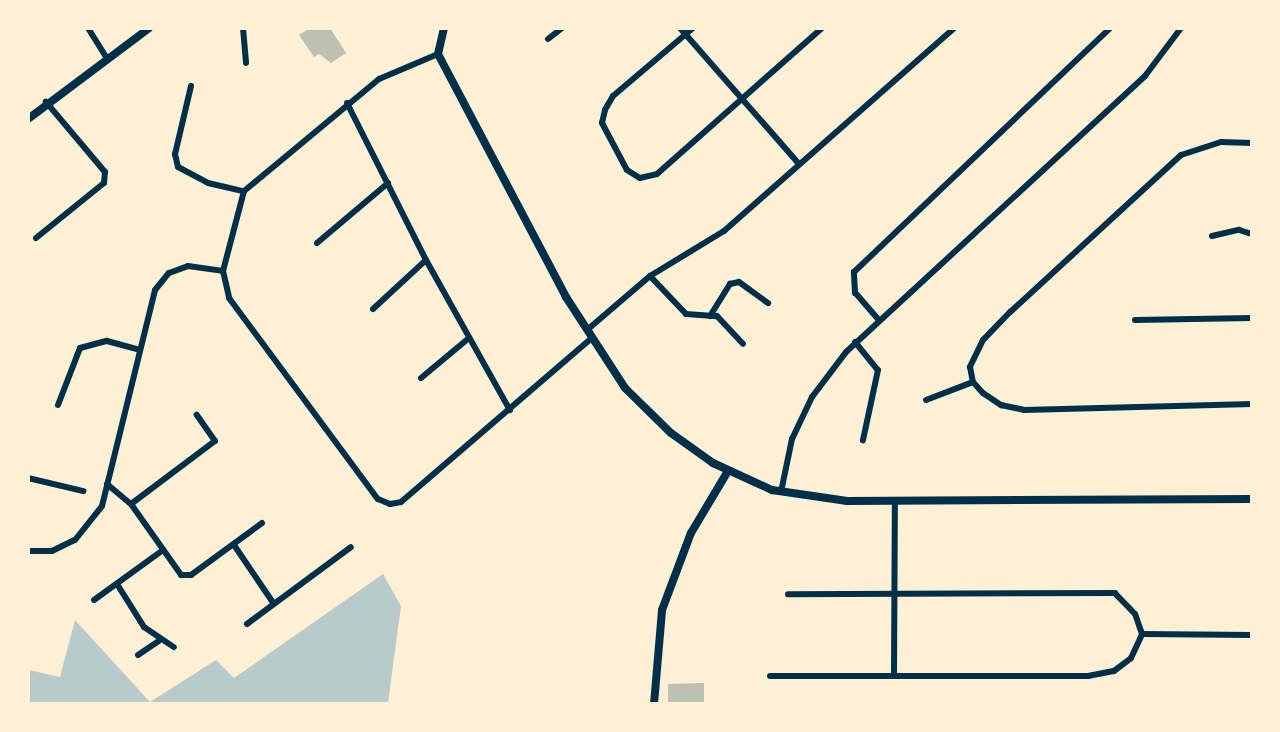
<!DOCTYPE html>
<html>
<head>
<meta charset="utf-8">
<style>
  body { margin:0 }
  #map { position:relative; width:1280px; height:732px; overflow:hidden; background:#fdf0d5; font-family:"Asap Condensed",sans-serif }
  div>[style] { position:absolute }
  .green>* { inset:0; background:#b9caca }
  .building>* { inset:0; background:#bec0b2 }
  .minor>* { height:6px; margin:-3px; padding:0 3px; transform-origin:3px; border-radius:3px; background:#003049 }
  .tertiary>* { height:8px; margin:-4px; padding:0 4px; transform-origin:4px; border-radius:4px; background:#003049 }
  span { translate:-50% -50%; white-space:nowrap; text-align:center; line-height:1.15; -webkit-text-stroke:6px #fdf0d5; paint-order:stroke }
  .frame { position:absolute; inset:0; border:30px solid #fdf0d5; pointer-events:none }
</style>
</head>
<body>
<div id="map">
  <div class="green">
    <i style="clip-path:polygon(383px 574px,401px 606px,388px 703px,29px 703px,29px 670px,60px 677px,75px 620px,150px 702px,216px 660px,234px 678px)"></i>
  </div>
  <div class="building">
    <i style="clip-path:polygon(310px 28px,330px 28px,346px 53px,331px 63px,319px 54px,314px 57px,299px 35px)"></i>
    <i style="clip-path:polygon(704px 683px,704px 703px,668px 702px,668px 684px)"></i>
  </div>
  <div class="minor">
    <i style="left:88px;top:28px;width:36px;rotate:58deg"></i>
    <i style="left:243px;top:28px;width:35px;rotate:85deg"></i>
    <i style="left:680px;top:28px;width:181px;rotate:48.8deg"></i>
    <i style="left:693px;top:28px;width:105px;rotate:139.6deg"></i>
    <i style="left:613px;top:96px;width:16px;rotate:120deg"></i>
    <i style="left:605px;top:110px;width:13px;rotate:103deg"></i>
    <i style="left:602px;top:123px;width:53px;rotate:62deg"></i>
    <i style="left:627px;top:170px;width:15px;rotate:32deg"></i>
    <i style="left:640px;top:178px;width:17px;rotate:-13deg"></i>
    <i style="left:657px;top:174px;width:220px;rotate:-41.5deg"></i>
    <i style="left:548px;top:39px;width:18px;rotate:-38deg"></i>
    <i style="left:438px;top:54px;width:64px;rotate:157deg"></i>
    <i style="left:379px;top:79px;width:175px;rotate:140.3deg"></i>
    <i style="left:244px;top:191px;width:83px;rotate:104.7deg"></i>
    <i style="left:223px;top:271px;width:28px;rotate:77deg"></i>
    <i style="left:229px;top:298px;width:250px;rotate:53.5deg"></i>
    <i style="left:378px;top:499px;width:13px;rotate:23deg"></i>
    <i style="left:390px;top:504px;width:11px;rotate:-10deg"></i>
    <i style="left:401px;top:502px;width:252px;rotate:-40.7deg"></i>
    <i style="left:191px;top:86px;width:70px;rotate:103.2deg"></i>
    <i style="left:175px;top:154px;width:13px;rotate:77deg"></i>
    <i style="left:178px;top:167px;width:34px;rotate:28deg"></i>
    <i style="left:208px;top:183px;width:37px;rotate:13deg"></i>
    <i style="left:347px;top:103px;width:176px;rotate:63.3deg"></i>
    <i style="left:426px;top:260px;width:172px;rotate:60.8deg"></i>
    <i style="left:1252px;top:143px;width:31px;rotate:-178deg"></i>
    <i style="left:1221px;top:142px;width:42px;rotate:162deg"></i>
    <i style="left:1181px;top:155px;width:232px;rotate:137.4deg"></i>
    <i style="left:1010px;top:312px;width:39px;rotate:134deg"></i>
    <i style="left:983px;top:340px;width:30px;rotate:116deg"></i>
    <i style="left:970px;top:367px;width:15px;rotate:79deg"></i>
    <i style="left:973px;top:382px;width:15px;rotate:48deg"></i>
    <i style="left:983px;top:393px;width:22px;rotate:34deg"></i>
    <i style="left:1001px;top:405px;width:24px;rotate:12deg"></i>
    <i style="left:1024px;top:410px;width:228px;rotate:-1.5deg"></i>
    <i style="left:1212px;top:236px;width:28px;rotate:-13deg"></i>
    <i style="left:1239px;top:230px;width:14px;rotate:17deg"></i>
    <i style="left:36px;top:238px;width:87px;rotate:-39deg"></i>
    <i style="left:104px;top:183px;width:11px;rotate:-85deg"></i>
    <i style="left:105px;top:172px;width:92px;rotate:-130.1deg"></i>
    <i style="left:317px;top:243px;width:93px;rotate:-40.2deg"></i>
    <i style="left:650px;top:276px;width:52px;rotate:46.5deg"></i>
    <i style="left:686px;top:314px;width:31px;rotate:4deg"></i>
    <i style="left:717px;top:316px;width:38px;rotate:47deg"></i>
    <i style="left:373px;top:309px;width:72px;rotate:-42.8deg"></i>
    <i style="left:710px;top:316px;width:38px;rotate:-58deg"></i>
    <i style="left:730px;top:284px;width:9px;rotate:-13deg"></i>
    <i style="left:739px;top:282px;width:36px;rotate:36deg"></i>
    <i style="left:878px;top:319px;width:35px;rotate:-131deg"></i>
    <i style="left:855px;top:293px;width:21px;rotate:-93deg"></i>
    <i style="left:854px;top:272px;width:354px;rotate:-43.6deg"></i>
    <i style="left:1135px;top:320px;width:117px;rotate:-1deg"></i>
    <i style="left:587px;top:330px;width:83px;rotate:-40.6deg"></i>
    <i style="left:650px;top:276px;width:87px;rotate:-31.3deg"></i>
    <i style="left:724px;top:231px;width:307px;rotate:-41.4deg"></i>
    <i style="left:855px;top:342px;width:36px;rotate:51deg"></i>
    <i style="left:878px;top:370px;width:72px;rotate:102.1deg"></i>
    <i style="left:421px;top:378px;width:62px;rotate:-39.8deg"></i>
    <i style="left:926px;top:400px;width:50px;rotate:-21deg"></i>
    <i style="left:58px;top:405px;width:61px;rotate:-68.9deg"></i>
    <i style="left:80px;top:348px;width:28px;rotate:-15deg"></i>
    <i style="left:107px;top:341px;width:34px;rotate:15deg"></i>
    <i style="left:28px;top:478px;width:57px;rotate:13.3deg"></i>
    <i style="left:107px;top:484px;width:31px;rotate:40deg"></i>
    <i style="left:131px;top:504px;width:87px;rotate:54.8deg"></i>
    <i style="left:181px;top:575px;width:10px"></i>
    <i style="left:191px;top:575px;width:88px;rotate:-36.2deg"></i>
    <i style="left:781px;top:492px;width:54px;rotate:-78.3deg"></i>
    <i style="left:792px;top:439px;width:47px;rotate:-64.5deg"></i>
    <i style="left:812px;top:397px;width:56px;rotate:-52.9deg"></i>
    <i style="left:846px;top:352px;width:407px;rotate:-42.7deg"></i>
    <i style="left:1145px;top:76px;width:60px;rotate:-53.1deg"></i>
    <i style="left:131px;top:504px;width:105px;rotate:-36.9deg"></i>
    <i style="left:215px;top:441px;width:32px;rotate:-125deg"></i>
    <i style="left:234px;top:545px;width:71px;rotate:55.9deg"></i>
    <i style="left:28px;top:551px;width:24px"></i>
    <i style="left:52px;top:551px;width:25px;rotate:-26deg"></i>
    <i style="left:75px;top:540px;width:43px;rotate:-51.5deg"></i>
    <i style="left:102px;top:506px;width:222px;rotate:-76.2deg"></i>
    <i style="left:155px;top:290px;width:22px;rotate:-51deg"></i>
    <i style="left:169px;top:273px;width:20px;rotate:-20deg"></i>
    <i style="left:188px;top:266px;width:35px;rotate:8deg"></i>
    <i style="left:117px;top:584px;width:51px;rotate:57.9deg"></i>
    <i style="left:144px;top:627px;width:36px;rotate:34deg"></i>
    <i style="left:94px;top:600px;width:85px;rotate:-35.9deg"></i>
    <i style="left:247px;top:624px;width:129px;rotate:-36.5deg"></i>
    <i style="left:1142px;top:634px;width:110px;rotate:0.5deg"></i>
    <i style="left:138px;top:655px;width:25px;rotate:-34deg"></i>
    <i style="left:894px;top:673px;width:172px;rotate:-89.7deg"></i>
    <i style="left:770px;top:676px;width:318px"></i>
    <i style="left:1088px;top:676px;width:26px;rotate:-11deg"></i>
    <i style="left:1114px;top:671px;width:21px;rotate:-37deg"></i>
    <i style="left:1131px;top:658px;width:26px;rotate:-65deg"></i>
    <i style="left:1142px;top:634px;width:21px;rotate:-109deg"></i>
    <i style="left:1135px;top:614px;width:29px;rotate:-134deg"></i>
    <i style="left:1115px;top:593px;width:327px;rotate:179.8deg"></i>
  </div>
  <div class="tertiary">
    <i style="left:444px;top:28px;width:27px;rotate:103deg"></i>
    <i style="left:438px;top:54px;width:275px;rotate:62.2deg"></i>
    <i style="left:566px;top:297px;width:108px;rotate:57deg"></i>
    <i style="left:625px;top:388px;width:64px;rotate:44.4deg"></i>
    <i style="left:671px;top:433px;width:52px;rotate:35.5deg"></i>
    <i style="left:713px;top:463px;width:65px;rotate:24.6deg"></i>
    <i style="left:772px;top:490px;width:76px;rotate:8.3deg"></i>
    <i style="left:847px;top:501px;width:405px;rotate:-0.3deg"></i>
    <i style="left:28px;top:119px;width:151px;rotate:-36.9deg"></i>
    <i style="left:654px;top:704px;width:94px;rotate:-85.1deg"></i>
    <i style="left:662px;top:610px;width:82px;rotate:-69.4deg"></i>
    <i style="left:691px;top:533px;width:72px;rotate:-59.2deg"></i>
  </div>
  <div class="frame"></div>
</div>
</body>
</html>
